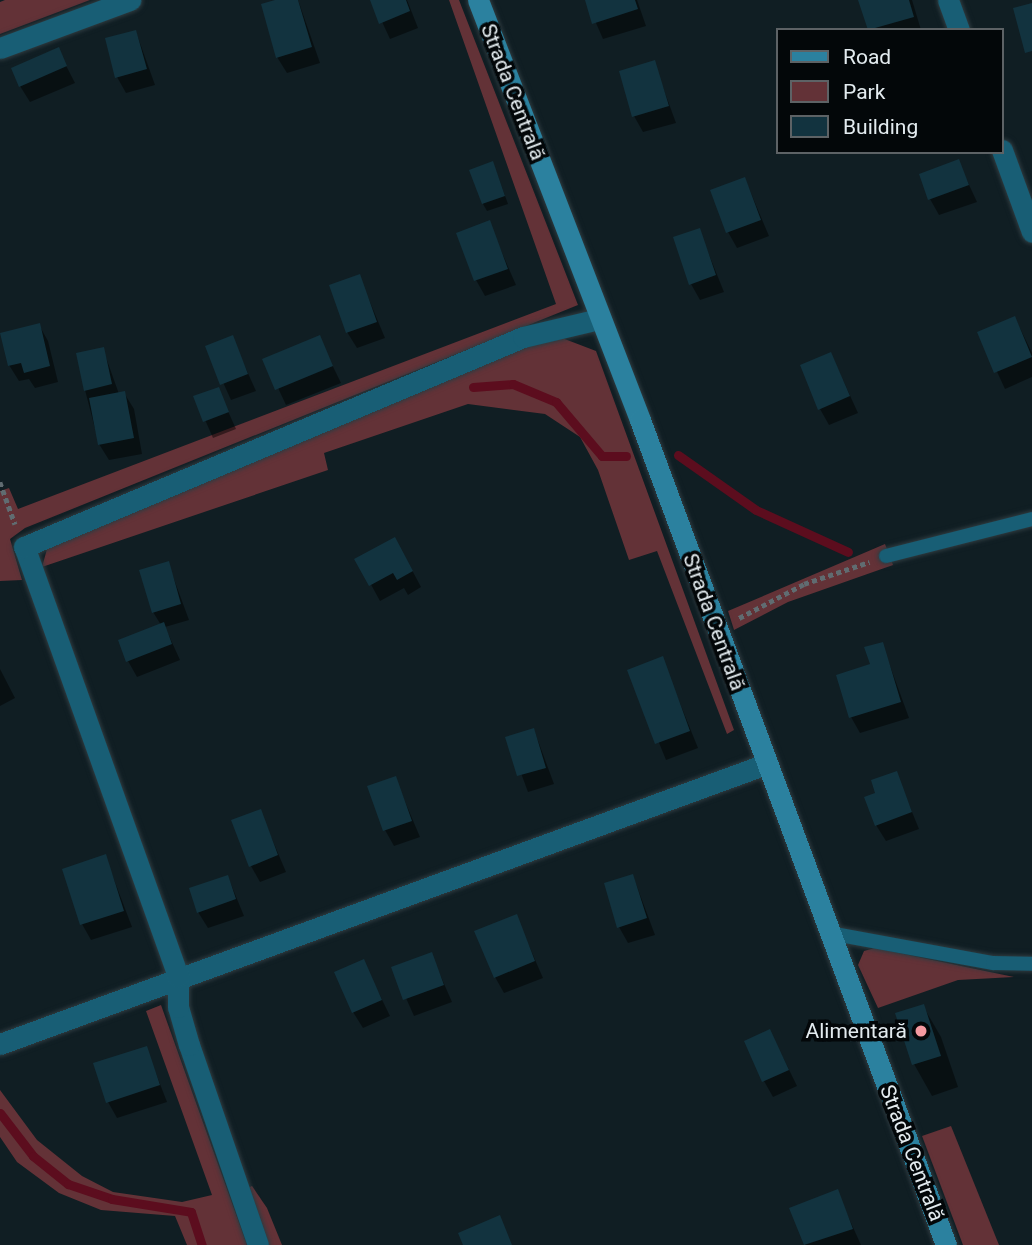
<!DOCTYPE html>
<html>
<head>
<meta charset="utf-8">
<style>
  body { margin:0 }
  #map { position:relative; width:1032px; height:1245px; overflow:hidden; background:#101e23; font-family:Roboto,sans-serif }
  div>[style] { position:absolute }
  .green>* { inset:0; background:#633237 }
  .shadow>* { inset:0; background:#0007 }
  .stream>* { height:9px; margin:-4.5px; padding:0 4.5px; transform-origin:4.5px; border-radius:4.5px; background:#5c0d1e }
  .building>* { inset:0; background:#12333f }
  .path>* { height:4.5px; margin-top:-2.25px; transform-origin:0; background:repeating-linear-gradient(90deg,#606c71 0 5px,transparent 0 8.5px) }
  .roads { filter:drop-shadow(0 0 2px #2e3b40) drop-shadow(0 0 2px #2e3b40) }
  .lane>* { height:14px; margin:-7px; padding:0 7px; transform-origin:7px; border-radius:7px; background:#185e75 }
  .street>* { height:21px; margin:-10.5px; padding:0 10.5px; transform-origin:10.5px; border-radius:10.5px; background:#185e75 }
  .secondary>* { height:21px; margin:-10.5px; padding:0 10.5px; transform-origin:10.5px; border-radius:10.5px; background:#2b819f }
  .dots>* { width:19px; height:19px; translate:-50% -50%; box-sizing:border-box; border:4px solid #030709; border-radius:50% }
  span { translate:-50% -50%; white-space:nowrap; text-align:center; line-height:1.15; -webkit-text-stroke:7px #030709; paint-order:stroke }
  .street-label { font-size:21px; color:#e3ebef }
  .poi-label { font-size:21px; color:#e3ebef }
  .right { translate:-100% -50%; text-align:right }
  .legend { position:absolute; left:776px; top:28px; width:228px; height:126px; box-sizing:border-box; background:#030709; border:2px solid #5d6265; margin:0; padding:9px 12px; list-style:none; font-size:21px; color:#e3ebef }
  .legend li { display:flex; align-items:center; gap:14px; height:35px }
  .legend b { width:35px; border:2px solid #5d6265 }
</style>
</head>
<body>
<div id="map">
  <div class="green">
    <i style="clip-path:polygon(5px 0,90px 0,0 34px,0 2px)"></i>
    <i style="clip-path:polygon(449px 0,459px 0,578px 305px,25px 528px,10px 539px,22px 580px,0 581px,0 491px,9px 488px,18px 509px,556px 304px)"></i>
    <i style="clip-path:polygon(562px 338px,596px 351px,734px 730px,727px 734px,657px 551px,629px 560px,598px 470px,580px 437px,545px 414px,468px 404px,324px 453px,328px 470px,42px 567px,47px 549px,521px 347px)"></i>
    <i style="clip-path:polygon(885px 544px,893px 565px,788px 602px,734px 630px,728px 611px)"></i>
    <i style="clip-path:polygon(875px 948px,1014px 977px,958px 980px,878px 1008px,858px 965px,864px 951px)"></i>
    <i style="clip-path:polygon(161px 1005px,247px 1245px,187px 1245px,175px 1216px,101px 1210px,59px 1193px,17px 1162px,0 1137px,0 1090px,37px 1140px,82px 1176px,113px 1192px,182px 1202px,212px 1195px,146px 1011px)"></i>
    <i style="clip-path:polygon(951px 1126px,999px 1245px,963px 1245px,922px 1136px)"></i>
    <i style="clip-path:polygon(252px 1186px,267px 1208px,282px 1245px,266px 1245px,246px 1189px)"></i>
  </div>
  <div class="shadow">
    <i style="clip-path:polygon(281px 0,298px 0,320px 63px,287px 73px,277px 57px)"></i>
    <i style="clip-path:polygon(372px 0,407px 0,418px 28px,390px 39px)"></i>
    <i style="clip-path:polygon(586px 0,637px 0,646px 26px,603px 39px)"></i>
    <i style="clip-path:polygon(860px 0,912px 0,921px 30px,870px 30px)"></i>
    <i style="clip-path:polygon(136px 32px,155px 85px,126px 93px,117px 77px)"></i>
    <i style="clip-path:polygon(58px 50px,75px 83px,30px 102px,20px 86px)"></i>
    <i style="clip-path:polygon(654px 63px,676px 123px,643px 132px,634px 116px)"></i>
    <i style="clip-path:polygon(958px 161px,977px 202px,939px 215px,930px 199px)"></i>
    <i style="clip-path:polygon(496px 171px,508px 204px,487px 211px,483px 204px)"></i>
    <i style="clip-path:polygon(745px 179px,769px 236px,737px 248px,728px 232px)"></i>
    <i style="clip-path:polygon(489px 223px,516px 285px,485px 296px,476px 280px)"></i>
    <i style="clip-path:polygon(699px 230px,724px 292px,700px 300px,691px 284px)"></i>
    <i style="clip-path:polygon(359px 276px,385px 338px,357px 348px,347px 332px)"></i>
    <i style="clip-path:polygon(1015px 318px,1032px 353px,1032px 377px,1005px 389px,979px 333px)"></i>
    <i style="clip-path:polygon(39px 325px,48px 341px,58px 382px,35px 388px,29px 379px,19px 381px,9px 365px)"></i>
    <i style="clip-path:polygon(232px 338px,256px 391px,231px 400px,207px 347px)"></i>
    <i style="clip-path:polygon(319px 338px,341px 383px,286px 405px,265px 360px)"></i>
    <i style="clip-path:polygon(103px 349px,119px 394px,124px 393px,134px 409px,142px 454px,109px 460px,99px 444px,85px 390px)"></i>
    <i style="clip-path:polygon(831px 354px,858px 413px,829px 425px,820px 409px)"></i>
    <i style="clip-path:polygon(218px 389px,236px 429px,213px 438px,195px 397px)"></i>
    <i style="clip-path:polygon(404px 555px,421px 587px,408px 595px,404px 588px,380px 601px,357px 559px)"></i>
    <i style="clip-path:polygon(168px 563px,189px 620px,165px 627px,180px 660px,137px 677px,128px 661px,161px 625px,153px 612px)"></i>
    <i style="clip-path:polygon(882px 644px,909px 718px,860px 733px,851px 717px)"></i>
    <i style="clip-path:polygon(662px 659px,698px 748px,666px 760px,630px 671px)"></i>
    <i style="clip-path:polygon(0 669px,15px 698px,0 706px)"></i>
    <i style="clip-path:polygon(534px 730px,554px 784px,528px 792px,508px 738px)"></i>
    <i style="clip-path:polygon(896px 773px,919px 829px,886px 841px,876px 825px)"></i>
    <i style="clip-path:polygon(395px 778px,420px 837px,394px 846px,385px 830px)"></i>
    <i style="clip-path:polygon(260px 811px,286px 872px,260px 882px,251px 866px)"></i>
    <i style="clip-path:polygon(105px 856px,132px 927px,91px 940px,82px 924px)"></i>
    <i style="clip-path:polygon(633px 876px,655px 935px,628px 943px,619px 927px)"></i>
    <i style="clip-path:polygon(228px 877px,244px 916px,208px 928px,198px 912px)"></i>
    <i style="clip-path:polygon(516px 916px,543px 978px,504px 993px,495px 977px)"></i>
    <i style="clip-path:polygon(431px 954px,452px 1002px,414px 1016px,393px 969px)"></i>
    <i style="clip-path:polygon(363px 961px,390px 1016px,363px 1028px,353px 1012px)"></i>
    <i style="clip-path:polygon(923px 1006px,941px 1037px,958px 1087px,932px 1096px,914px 1064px,897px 1014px)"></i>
    <i style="clip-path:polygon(770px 1031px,797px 1086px,773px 1097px,764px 1081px)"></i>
    <i style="clip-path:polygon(146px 1048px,167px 1102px,117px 1118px,108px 1102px)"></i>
    <i style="clip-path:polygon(837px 1192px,861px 1245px,805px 1245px,792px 1209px)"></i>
  </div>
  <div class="stream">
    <i style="left:473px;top:387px;width:40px;rotate:-4.3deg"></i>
    <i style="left:513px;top:384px;width:47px;rotate:22.7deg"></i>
    <i style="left:556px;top:402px;width:71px;rotate:49.6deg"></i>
    <i style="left:602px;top:456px;width:24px"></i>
    <i style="left:678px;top:455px;width:95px;rotate:35.2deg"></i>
    <i style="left:756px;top:510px;width:101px;rotate:24.5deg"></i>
    <i style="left:0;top:1113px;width:54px;rotate:52.5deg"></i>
    <i style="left:33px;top:1156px;width:45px;rotate:38.7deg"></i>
    <i style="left:68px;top:1184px;width:46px;rotate:18.8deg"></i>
    <i style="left:112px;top:1199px;width:80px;rotate:9.3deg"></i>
    <i style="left:191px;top:1212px;width:35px;rotate:72deg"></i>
  </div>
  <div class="building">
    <i style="clip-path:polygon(275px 0,298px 0,312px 47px,276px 58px,261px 4px)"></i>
    <i style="clip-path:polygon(370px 0,406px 0,410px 11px,379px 24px)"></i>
    <i style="clip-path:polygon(585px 0,635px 0,638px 9px,592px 24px)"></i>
    <i style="clip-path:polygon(858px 0,909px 0,914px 17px,868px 30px)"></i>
    <i style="clip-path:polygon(1032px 3px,1032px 51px,1025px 53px,1013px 8px)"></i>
    <i style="clip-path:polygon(136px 30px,147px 69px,115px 78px,105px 38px)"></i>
    <i style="clip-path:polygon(59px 47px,67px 66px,19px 87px,11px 68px)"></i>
    <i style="clip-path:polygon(655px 60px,669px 106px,632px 117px,619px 71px)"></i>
    <i style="clip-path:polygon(959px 159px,969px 185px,928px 200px,919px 174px)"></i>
    <i style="clip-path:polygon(493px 161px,505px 196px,482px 204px,469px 170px)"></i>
    <i style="clip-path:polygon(745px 177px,761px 220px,726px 233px,710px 190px)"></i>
    <i style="clip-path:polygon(490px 220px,508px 269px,474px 281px,456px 233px)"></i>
    <i style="clip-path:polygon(700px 228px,716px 275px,689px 285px,673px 237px)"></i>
    <i style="clip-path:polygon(360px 274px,377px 322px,346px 333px,329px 285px)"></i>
    <i style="clip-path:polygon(1015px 316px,1032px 357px,994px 373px,977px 332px)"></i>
    <i style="clip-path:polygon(40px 323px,50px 366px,24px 373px,21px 363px,8px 366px,0 333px)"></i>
    <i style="clip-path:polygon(233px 335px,248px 374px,220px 385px,205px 346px)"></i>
    <i style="clip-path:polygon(320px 335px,333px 366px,275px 390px,262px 359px)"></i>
    <i style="clip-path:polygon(104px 347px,112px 384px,84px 391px,76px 353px)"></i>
    <i style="clip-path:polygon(831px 352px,850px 396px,818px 410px,800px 365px)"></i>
    <i style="clip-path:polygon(219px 387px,229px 412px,203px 422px,193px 396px)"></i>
    <i style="clip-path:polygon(125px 391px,134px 438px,98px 445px,89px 398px)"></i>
    <i style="clip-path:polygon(395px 537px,413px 571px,397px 580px,393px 573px,369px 586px,354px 559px)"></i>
    <i style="clip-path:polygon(169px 561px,181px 604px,152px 613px,139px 570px)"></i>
    <i style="clip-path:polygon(164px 622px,172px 644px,126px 662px,118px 640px)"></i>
    <i style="clip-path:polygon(883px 642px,901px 702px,849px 718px,836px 675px,870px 664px,864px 647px)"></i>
    <i style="clip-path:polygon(663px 656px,690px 731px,655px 744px,627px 670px)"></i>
    <i style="clip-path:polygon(534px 728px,546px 768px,517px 776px,505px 737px)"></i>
    <i style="clip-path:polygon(897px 771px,912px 812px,875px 826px,864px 797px,875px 793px,871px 780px)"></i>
    <i style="clip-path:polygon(396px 776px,412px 821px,383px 831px,367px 786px)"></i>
    <i style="clip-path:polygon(261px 809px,278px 855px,249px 867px,231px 820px)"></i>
    <i style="clip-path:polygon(106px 854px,124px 911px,80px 925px,62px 869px)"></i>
    <i style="clip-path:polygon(633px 874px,647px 918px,617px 928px,604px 883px)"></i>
    <i style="clip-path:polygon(228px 875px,236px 899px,197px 913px,189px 888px)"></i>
    <i style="clip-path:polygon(517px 914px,535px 961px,494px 978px,474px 931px)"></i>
    <i style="clip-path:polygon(432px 952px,444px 985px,403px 1000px,391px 967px)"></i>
    <i style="clip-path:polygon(364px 959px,382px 1000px,352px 1013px,334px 972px)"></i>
    <i style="clip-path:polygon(924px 1004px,941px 1056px,912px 1065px,895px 1013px)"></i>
    <i style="clip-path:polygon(770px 1029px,789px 1070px,762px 1082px,744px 1041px)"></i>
    <i style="clip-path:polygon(147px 1046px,160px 1085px,106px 1103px,93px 1063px)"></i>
    <i style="clip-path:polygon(838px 1189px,853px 1229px,804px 1245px,789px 1208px)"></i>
    <i style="clip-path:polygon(500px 1215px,512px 1245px,463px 1245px,458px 1233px)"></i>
  </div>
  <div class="path">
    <i style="left:0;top:482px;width:45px;rotate:70.3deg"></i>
    <i style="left:739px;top:618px;width:73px;rotate:-27.6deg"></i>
    <i style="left:804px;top:584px;width:69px;rotate:-18.7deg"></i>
  </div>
  <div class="roads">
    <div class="lane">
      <i style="left:886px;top:556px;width:151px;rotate:-14.2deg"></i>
      <i style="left:829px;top:933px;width:167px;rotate:10.4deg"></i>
      <i style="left:993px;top:963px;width:39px;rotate:1deg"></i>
    </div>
    <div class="street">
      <i style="left:948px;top:0;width:32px;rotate:70deg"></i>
      <i style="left:0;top:48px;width:139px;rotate:-20.3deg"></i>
      <i style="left:1002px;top:150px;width:87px;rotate:69.9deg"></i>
      <i style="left:0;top:1044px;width:816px;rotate:-20.08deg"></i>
      <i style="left:258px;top:1245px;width:212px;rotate:-109deg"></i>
      <i style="left:189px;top:1045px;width:40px;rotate:-106deg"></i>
      <i style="left:178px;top:1007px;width:31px;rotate:-90deg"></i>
      <i style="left:178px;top:976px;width:456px;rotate:-109.7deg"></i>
      <i style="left:24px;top:547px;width:541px;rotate:-22.82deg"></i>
      <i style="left:523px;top:337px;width:78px;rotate:-13.3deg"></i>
    </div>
    <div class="secondary">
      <i style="left:478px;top:0;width:450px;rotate:68.9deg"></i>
      <i style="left:640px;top:420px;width:880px;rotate:69.65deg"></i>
    </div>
  </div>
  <div class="dots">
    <i style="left:921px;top:1031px;background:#f49aa1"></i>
  </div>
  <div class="street-label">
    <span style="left:513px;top:92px;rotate:69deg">Strada Centrală</span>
    <span style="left:714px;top:622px;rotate:70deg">Strada Centrală</span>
    <span style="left:912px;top:1153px;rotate:69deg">Strada Centrală</span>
  </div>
  <div class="poi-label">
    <span class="right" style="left:907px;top:1031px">Alimentară</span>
  </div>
  <ul class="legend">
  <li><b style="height:9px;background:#2b819f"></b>Road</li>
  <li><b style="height:19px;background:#633237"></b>Park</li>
  <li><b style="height:19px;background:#12333f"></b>Building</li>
  </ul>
</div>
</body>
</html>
